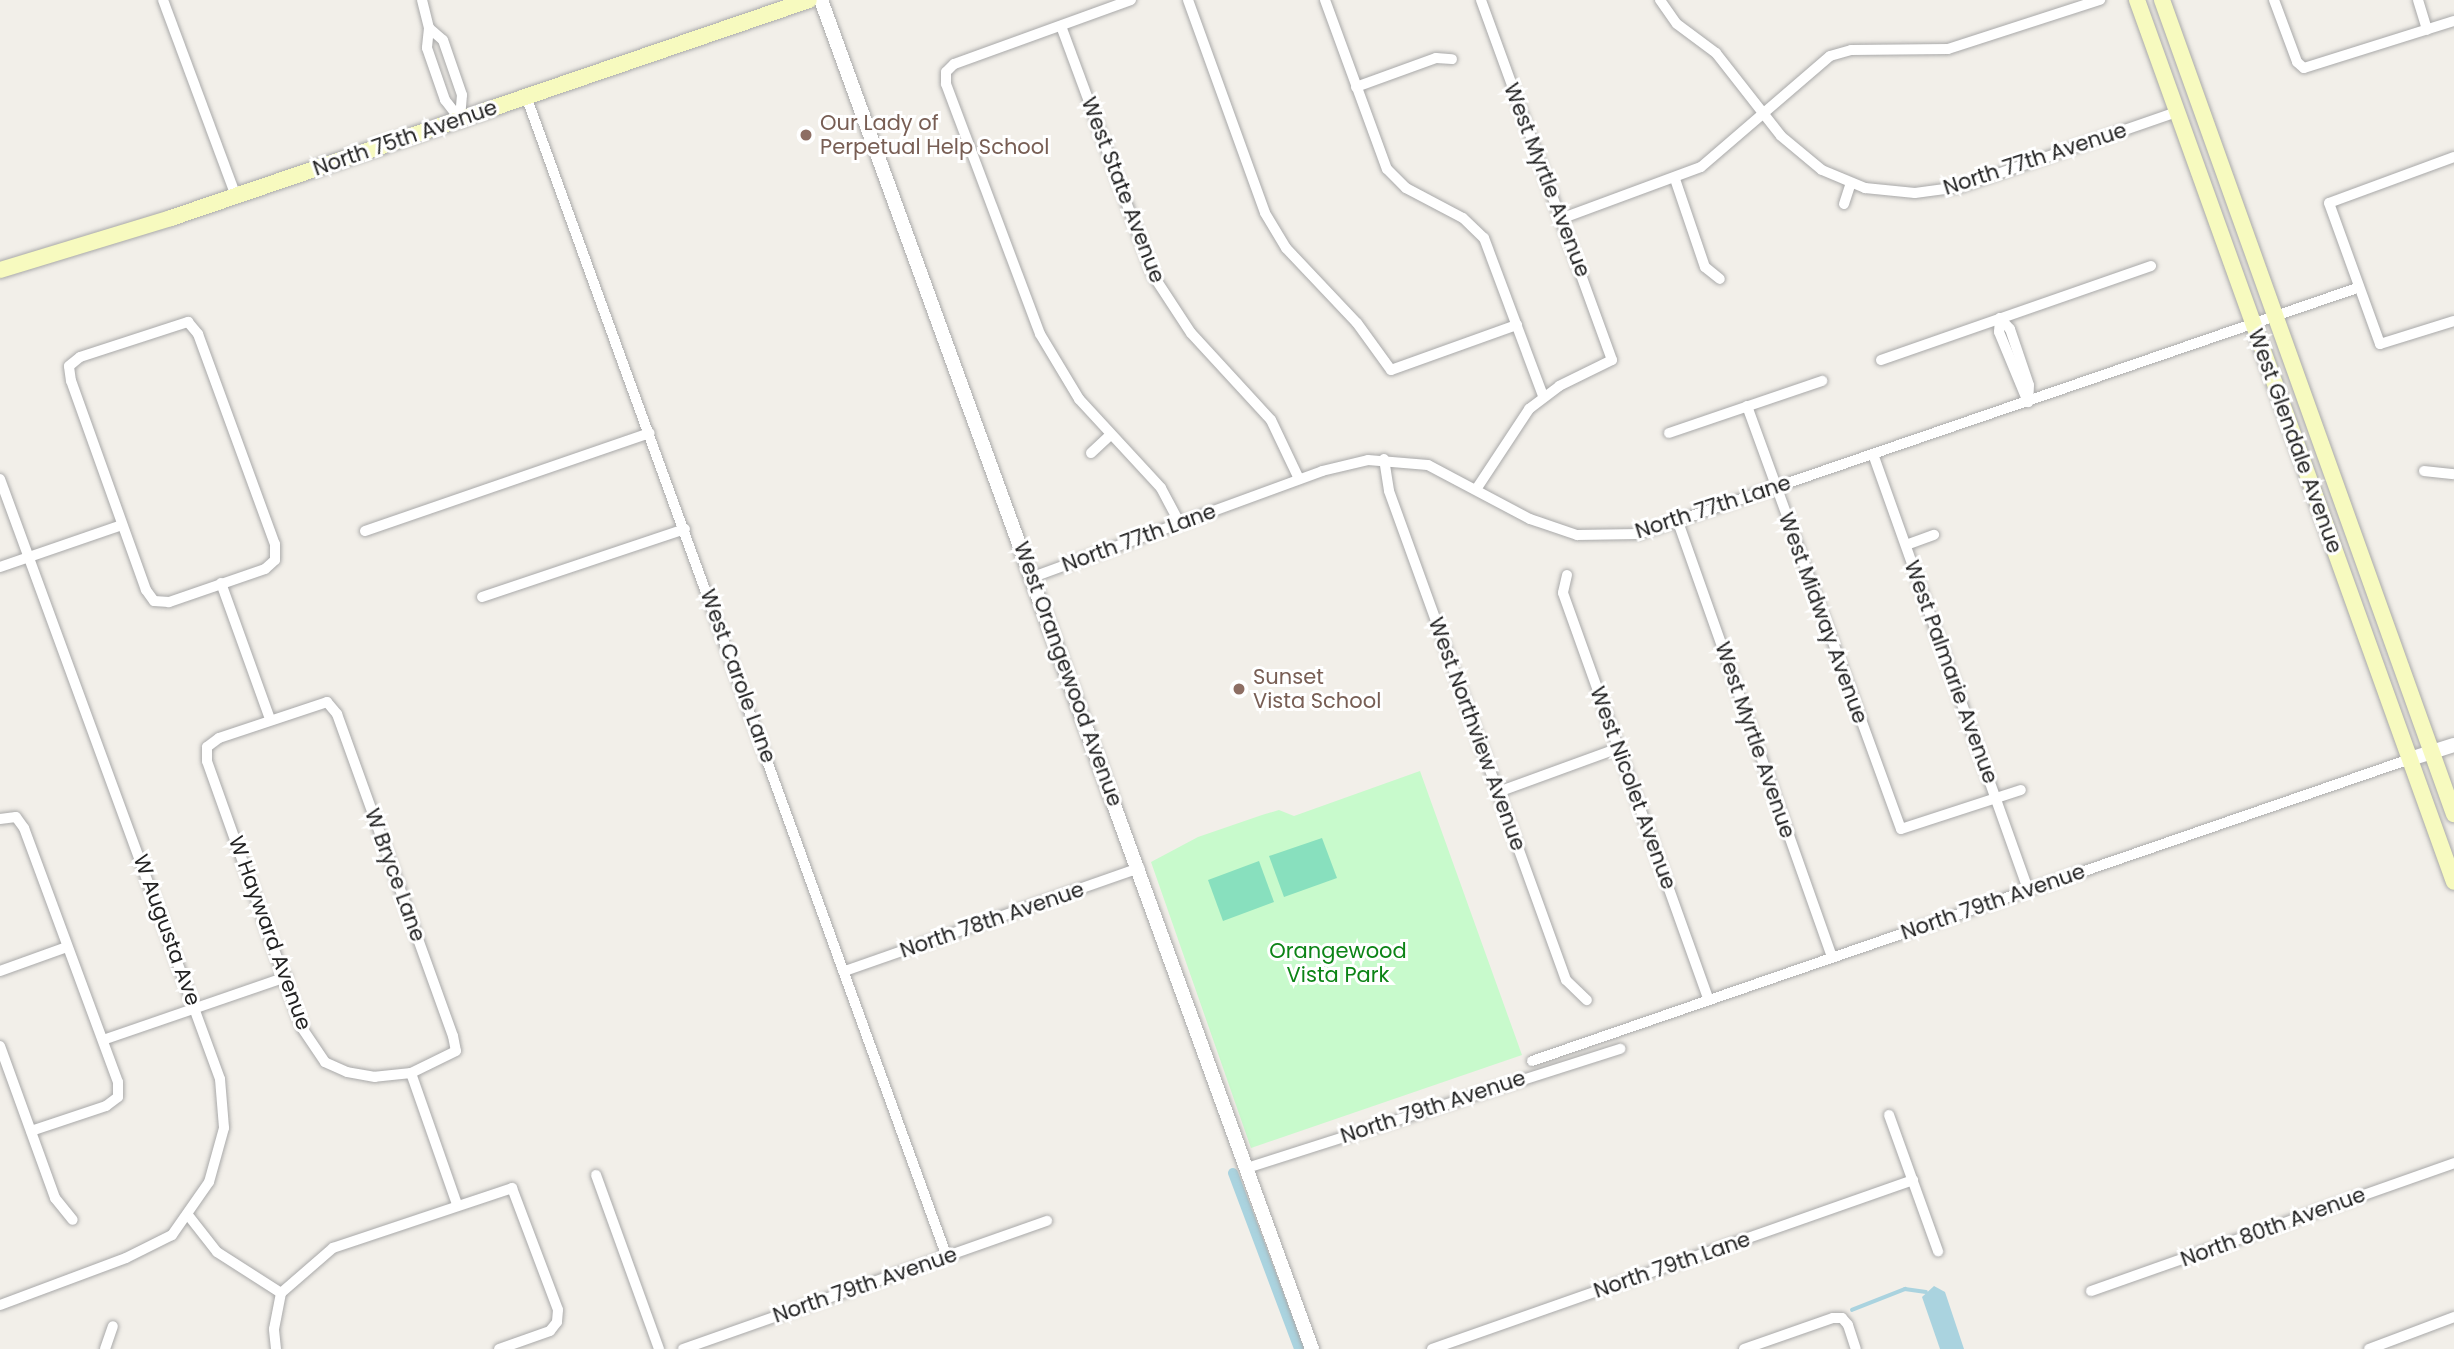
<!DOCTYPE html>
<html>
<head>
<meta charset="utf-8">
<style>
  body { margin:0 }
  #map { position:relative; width:2454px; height:1349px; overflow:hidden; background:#f2efe9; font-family:Poppins,sans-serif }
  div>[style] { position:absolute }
  .park>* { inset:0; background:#c8facc }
  .pitch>* { inset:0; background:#88e0be }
  .water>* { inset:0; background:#aad3df }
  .stream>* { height:3.5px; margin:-1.75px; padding:0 1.75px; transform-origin:1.75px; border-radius:1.75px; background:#aad3df }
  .canal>* { height:10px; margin:-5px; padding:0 5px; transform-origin:5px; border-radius:5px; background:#aad3df }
  .roads { filter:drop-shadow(0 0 2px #a9a9a9) drop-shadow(0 0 2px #a9a9a9) }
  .minor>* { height:10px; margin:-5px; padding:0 5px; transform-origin:5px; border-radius:5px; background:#fff }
  .tertiary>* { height:14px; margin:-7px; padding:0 7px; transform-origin:7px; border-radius:7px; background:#fff }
  .secondary>* { height:16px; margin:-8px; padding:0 8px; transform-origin:8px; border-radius:8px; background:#f7fabf }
  .dots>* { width:19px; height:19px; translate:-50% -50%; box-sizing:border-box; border:4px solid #fff; border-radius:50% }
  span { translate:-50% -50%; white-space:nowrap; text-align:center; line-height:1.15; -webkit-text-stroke:6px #fff; paint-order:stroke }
  .education-label { font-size:21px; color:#785e54 }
  .left { translate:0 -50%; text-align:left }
  .street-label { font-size:21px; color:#222 }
  .park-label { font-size:21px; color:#0c8416 }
</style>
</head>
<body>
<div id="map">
  <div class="park">
    <i style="clip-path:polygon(1420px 771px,1522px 1055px,1251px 1148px,1151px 862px,1198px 837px,1262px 815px,1279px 810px,1294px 816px)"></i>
  </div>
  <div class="pitch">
    <i style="clip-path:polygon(1322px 838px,1337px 878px,1284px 897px,1269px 856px)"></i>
    <i style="clip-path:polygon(1259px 861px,1274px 902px,1223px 921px,1208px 880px)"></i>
  </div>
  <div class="water">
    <i style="clip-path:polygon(1934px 1286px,1945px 1292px,1964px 1349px,1940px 1349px,1922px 1297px)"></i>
  </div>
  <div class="stream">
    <i style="left:1852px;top:1310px;width:57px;rotate:-21.6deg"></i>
    <i style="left:1905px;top:1289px;width:21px;rotate:8deg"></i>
  </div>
  <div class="canal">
    <i style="left:1233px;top:1173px;width:188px;rotate:69.4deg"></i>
  </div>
  <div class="roads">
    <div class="minor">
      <i style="left:163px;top:0;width:209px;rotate:69.6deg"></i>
      <i style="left:422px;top:0;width:29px;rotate:76deg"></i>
      <i style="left:429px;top:28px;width:20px;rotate:96deg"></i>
      <i style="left:427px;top:48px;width:55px;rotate:70.9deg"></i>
      <i style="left:445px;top:100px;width:24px;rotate:52deg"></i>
      <i style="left:1131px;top:0;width:188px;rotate:160.1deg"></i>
      <i style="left:954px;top:64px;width:11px;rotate:135deg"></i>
      <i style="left:946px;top:72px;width:12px;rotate:90deg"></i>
      <i style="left:946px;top:84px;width:267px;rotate:69.4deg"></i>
      <i style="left:1040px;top:334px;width:76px;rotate:59deg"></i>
      <i style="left:1079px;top:399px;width:121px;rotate:47.3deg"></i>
      <i style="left:1161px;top:488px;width:40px;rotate:62deg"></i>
      <i style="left:1188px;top:0;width:226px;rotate:70.1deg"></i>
      <i style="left:1265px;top:213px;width:41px;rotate:59deg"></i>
      <i style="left:1286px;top:248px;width:103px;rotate:46.6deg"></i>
      <i style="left:1357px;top:323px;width:58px;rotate:54.1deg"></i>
      <i style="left:1391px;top:370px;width:134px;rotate:-19.7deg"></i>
      <i style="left:1325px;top:0;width:180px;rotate:69.9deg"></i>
      <i style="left:1387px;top:169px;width:27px;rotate:45deg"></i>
      <i style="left:1406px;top:188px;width:64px;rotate:27.8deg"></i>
      <i style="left:1463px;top:218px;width:29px;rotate:44deg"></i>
      <i style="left:1484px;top:238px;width:169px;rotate:69.5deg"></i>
      <i style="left:1660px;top:0;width:29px;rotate:55deg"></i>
      <i style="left:1677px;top:24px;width:49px;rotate:36.6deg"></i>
      <i style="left:1716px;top:53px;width:105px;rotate:51.9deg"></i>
      <i style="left:1781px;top:136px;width:53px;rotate:39.7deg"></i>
      <i style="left:1822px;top:170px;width:47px;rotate:22.7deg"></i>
      <i style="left:1865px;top:188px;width:50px;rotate:5.7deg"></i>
      <i style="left:1915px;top:193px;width:45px;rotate:-7.6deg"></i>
      <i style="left:1960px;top:187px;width:230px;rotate:-19.1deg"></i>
      <i style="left:2274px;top:0;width:66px;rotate:69.6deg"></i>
      <i style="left:2297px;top:62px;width:9px;rotate:41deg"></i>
      <i style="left:2304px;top:68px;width:157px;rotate:-17.4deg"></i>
      <i style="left:2418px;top:0;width:31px;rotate:73deg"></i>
      <i style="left:1061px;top:26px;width:265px;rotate:69.7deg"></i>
      <i style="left:1153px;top:275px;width:69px;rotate:56.8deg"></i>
      <i style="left:1191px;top:333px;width:118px;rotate:47.4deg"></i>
      <i style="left:1271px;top:420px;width:65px;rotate:64.6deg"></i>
      <i style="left:429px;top:28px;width:18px;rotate:41deg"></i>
      <i style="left:443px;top:40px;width:58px;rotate:70.9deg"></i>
      <i style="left:462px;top:95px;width:24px;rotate:95deg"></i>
      <i style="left:1356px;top:87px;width:85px;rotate:-19.9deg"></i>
      <i style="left:1436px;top:58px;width:16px;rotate:4deg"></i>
      <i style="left:526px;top:96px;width:1235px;rotate:70.07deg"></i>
      <i style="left:2454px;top:157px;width:133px;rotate:159.8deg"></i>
      <i style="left:2329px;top:203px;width:150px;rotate:70.1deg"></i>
      <i style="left:2380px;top:344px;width:77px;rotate:-17.3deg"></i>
      <i style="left:1675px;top:179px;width:93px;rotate:71.2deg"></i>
      <i style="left:1705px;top:267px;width:19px;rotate:39deg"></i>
      <i style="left:1844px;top:204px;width:20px;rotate:-72deg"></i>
      <i style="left:1563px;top:218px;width:147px;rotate:-20.3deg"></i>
      <i style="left:1701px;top:167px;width:170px;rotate:-40.7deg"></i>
      <i style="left:1830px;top:56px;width:22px;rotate:-16deg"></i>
      <i style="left:1851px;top:50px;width:97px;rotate:-0.6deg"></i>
      <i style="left:1948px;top:49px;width:160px;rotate:-17.9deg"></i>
      <i style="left:2000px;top:318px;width:15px;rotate:48deg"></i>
      <i style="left:2010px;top:329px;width:59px;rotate:71.3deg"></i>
      <i style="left:2029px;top:385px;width:17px;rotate:93deg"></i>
      <i style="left:2000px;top:318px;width:14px;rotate:94deg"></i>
      <i style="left:1999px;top:332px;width:76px;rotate:67.5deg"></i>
      <i style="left:188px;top:322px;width:16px;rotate:50deg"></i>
      <i style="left:198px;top:334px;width:224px;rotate:69.9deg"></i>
      <i style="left:275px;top:544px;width:16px;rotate:90deg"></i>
      <i style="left:275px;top:560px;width:13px;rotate:138deg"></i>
      <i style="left:265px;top:569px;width:102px;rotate:161deg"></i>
      <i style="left:169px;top:602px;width:15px;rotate:-176deg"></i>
      <i style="left:154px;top:601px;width:14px;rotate:-126deg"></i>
      <i style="left:146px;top:590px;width:222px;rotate:-109.7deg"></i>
      <i style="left:71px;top:381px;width:15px;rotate:-98deg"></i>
      <i style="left:69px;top:366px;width:14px;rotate:-39deg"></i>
      <i style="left:80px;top:357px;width:114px;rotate:-18deg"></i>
      <i style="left:1881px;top:360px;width:286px;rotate:-19.2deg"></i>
      <i style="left:1747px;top:406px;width:450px;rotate:70deg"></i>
      <i style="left:1901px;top:829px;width:126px;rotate:-18deg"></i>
      <i style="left:1669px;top:433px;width:162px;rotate:-18.8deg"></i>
      <i style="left:1091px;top:453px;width:26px;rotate:-43deg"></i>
      <i style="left:1873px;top:454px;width:462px;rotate:70.4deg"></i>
      <i style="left:1384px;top:459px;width:32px;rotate:81deg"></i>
      <i style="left:1389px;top:491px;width:520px;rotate:70.1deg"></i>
      <i style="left:1566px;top:980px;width:29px;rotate:44deg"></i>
      <i style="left:2424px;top:471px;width:30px;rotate:6deg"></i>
      <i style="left:0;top:479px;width:639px;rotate:69.86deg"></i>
      <i style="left:220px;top:1079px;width:49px;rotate:85.3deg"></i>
      <i style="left:224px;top:1128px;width:56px;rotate:105.5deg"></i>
      <i style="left:209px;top:1182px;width:65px;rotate:124.9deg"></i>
      <i style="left:172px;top:1235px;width:51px;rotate:153.4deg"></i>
      <i style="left:126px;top:1258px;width:134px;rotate:159.5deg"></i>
      <i style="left:1477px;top:488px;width:95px;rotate:-56.6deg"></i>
      <i style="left:1529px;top:409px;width:38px;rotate:-37deg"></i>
      <i style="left:1559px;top:386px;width:59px;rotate:-26.1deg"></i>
      <i style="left:1612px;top:360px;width:383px;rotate:-110deg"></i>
      <i style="left:1678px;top:522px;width:461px;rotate:70.5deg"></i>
      <i style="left:365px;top:531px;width:301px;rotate:-19deg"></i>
      <i style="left:1906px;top:545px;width:30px;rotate:-20deg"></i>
      <i style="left:0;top:567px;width:129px;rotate:-19deg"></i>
      <i style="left:1567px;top:575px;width:18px;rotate:103deg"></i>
      <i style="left:1563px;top:593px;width:432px;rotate:70.3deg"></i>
      <i style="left:1033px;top:577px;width:308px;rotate:-20.1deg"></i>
      <i style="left:1322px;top:471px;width:47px;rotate:-13.4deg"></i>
      <i style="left:1368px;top:460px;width:60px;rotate:4.8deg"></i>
      <i style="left:1428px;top:465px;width:115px;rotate:27.9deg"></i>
      <i style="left:1530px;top:519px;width:50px;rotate:18.8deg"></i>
      <i style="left:1577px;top:535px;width:62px;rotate:-0.9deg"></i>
      <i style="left:1639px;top:534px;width:759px;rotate:-18.91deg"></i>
      <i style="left:221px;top:583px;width:145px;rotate:70.2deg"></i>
      <i style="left:482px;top:597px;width:214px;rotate:-18.5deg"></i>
      <i style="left:327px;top:702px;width:16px;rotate:50deg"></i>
      <i style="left:337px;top:714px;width:342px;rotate:70.2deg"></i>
      <i style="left:453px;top:1036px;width:15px;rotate:79deg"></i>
      <i style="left:456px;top:1051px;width:50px;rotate:153.9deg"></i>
      <i style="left:411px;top:1073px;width:36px;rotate:174deg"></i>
      <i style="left:375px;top:1077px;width:28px;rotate:-170deg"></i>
      <i style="left:347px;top:1072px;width:24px;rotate:-156deg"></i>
      <i style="left:325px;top:1062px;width:41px;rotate:-124.1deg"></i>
      <i style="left:302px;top:1028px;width:283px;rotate:-109.6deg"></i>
      <i style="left:207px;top:761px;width:14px;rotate:-90deg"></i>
      <i style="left:207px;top:747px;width:15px;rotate:-37deg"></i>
      <i style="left:219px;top:738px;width:114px;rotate:-18.4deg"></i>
      <i style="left:1498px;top:792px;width:129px;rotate:-20deg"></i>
      <i style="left:0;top:819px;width:16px;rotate:-7deg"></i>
      <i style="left:16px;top:817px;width:14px;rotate:54deg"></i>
      <i style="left:24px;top:828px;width:271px;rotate:69.7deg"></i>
      <i style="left:118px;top:1082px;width:15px;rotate:90deg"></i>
      <i style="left:118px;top:1097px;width:15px;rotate:143deg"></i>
      <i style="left:106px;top:1106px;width:79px;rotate:161.6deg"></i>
      <i style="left:0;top:971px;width:71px;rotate:-19.7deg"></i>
      <i style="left:845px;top:971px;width:312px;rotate:-19.3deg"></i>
      <i style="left:103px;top:1040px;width:194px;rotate:-19deg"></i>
      <i style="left:0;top:1046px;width:162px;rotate:70.1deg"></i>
      <i style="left:55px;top:1198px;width:28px;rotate:51deg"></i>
      <i style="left:1532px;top:1061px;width:928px;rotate:-18.98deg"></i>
      <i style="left:411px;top:1073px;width:139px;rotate:70.7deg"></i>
      <i style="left:1889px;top:1115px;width:145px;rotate:70.2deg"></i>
      <i style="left:1247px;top:1168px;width:392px;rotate:-17.7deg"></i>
      <i style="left:596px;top:1175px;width:185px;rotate:70.1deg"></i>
      <i style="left:188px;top:1215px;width:47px;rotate:51.9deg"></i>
      <i style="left:217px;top:1252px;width:76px;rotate:32.6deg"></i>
      <i style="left:2091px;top:1291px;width:385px;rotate:-19.4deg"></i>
      <i style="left:281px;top:1293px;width:69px;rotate:-40.9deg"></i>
      <i style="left:333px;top:1248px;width:189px;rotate:-18.5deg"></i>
      <i style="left:512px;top:1188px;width:130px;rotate:69.3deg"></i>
      <i style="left:558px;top:1310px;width:12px;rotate:95deg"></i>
      <i style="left:557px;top:1322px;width:11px;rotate:128deg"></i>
      <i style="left:550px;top:1331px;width:54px;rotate:160.6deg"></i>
      <i style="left:105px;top:1349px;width:24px;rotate:-71deg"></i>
      <i style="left:276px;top:1349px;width:20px;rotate:-96deg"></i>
      <i style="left:274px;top:1329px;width:37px;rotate:-79deg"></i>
      <i style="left:683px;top:1349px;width:386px;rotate:-19.4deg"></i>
      <i style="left:1432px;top:1349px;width:510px;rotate:-19.36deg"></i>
      <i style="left:1744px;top:1349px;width:94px;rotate:-19.2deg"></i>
      <i style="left:1833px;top:1318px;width:9px"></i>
      <i style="left:1842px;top:1318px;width:9px;rotate:49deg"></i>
      <i style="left:1848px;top:1325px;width:25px;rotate:72deg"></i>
      <i style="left:2369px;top:1349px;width:91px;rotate:-20.6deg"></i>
    </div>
    <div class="tertiary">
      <i style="left:821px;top:0;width:1436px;rotate:70deg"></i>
      <i style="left:2410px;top:759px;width:46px;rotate:-17.7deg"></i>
    </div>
    <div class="secondary">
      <i style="left:2137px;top:0;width:937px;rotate:70.23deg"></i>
      <i style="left:2162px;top:0;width:865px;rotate:70.27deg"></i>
      <i style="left:0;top:270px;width:179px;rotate:-16.9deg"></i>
      <i style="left:171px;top:218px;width:674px;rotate:-18.86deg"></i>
    </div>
  </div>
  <div class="dots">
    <i style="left:806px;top:135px;background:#8d6e63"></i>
    <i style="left:1239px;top:689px;background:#8d6e63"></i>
  </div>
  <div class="education-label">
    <span class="left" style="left:820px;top:135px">Our Lady of<br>Perpetual Help School</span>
    <span class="left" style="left:1253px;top:689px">Sunset<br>Vista School</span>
  </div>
  <div class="street-label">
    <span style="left:405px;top:138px;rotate:-19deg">North 75th Avenue</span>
    <span style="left:2035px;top:159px;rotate:-18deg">North 77th Avenue</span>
    <span style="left:1547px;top:180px;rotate:69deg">West Myrtle Avenue</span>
    <span style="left:1123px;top:190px;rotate:69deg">West State Avenue</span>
    <span style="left:2295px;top:441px;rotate:70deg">West Glendale Avenue</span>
    <span style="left:1713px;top:507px;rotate:-18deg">North 77th Lane</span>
    <span style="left:1139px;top:538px;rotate:-20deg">North 77th Lane</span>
    <span style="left:1823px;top:618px;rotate:70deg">West Midway Avenue</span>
    <span style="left:1951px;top:672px;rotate:70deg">West Palmarie Avenue</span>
    <span style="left:1068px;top:674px;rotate:70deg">West Orangewood Avenue</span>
    <span style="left:738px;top:676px;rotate:70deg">West Carole Lane</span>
    <span style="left:1477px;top:734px;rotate:70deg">West Northview Avenue</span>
    <span style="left:1755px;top:740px;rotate:71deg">West Myrtle Avenue</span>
    <span style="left:1633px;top:788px;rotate:70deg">West Nicolet Avenue</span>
    <span style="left:395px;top:875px;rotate:70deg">W Bryce Lane</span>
    <span style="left:1993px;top:902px;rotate:-19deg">North 79th Avenue</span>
    <span style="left:992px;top:920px;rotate:-19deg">North 78th Avenue</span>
    <span style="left:167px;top:930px;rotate:70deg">W Augusta Ave</span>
    <span style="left:270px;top:933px;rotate:70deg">W Hayward Avenue</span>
    <span style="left:1433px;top:1107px;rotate:-18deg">North 79th Avenue</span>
    <span style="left:2273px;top:1227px;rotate:-20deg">North 80th Avenue</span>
    <span style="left:1672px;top:1265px;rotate:-19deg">North 79th Lane</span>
    <span style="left:865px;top:1285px;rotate:-19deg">North 79th Avenue</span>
  </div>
  <div class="park-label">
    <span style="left:1338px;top:963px">Orangewood<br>Vista Park</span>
  </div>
</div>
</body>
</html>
